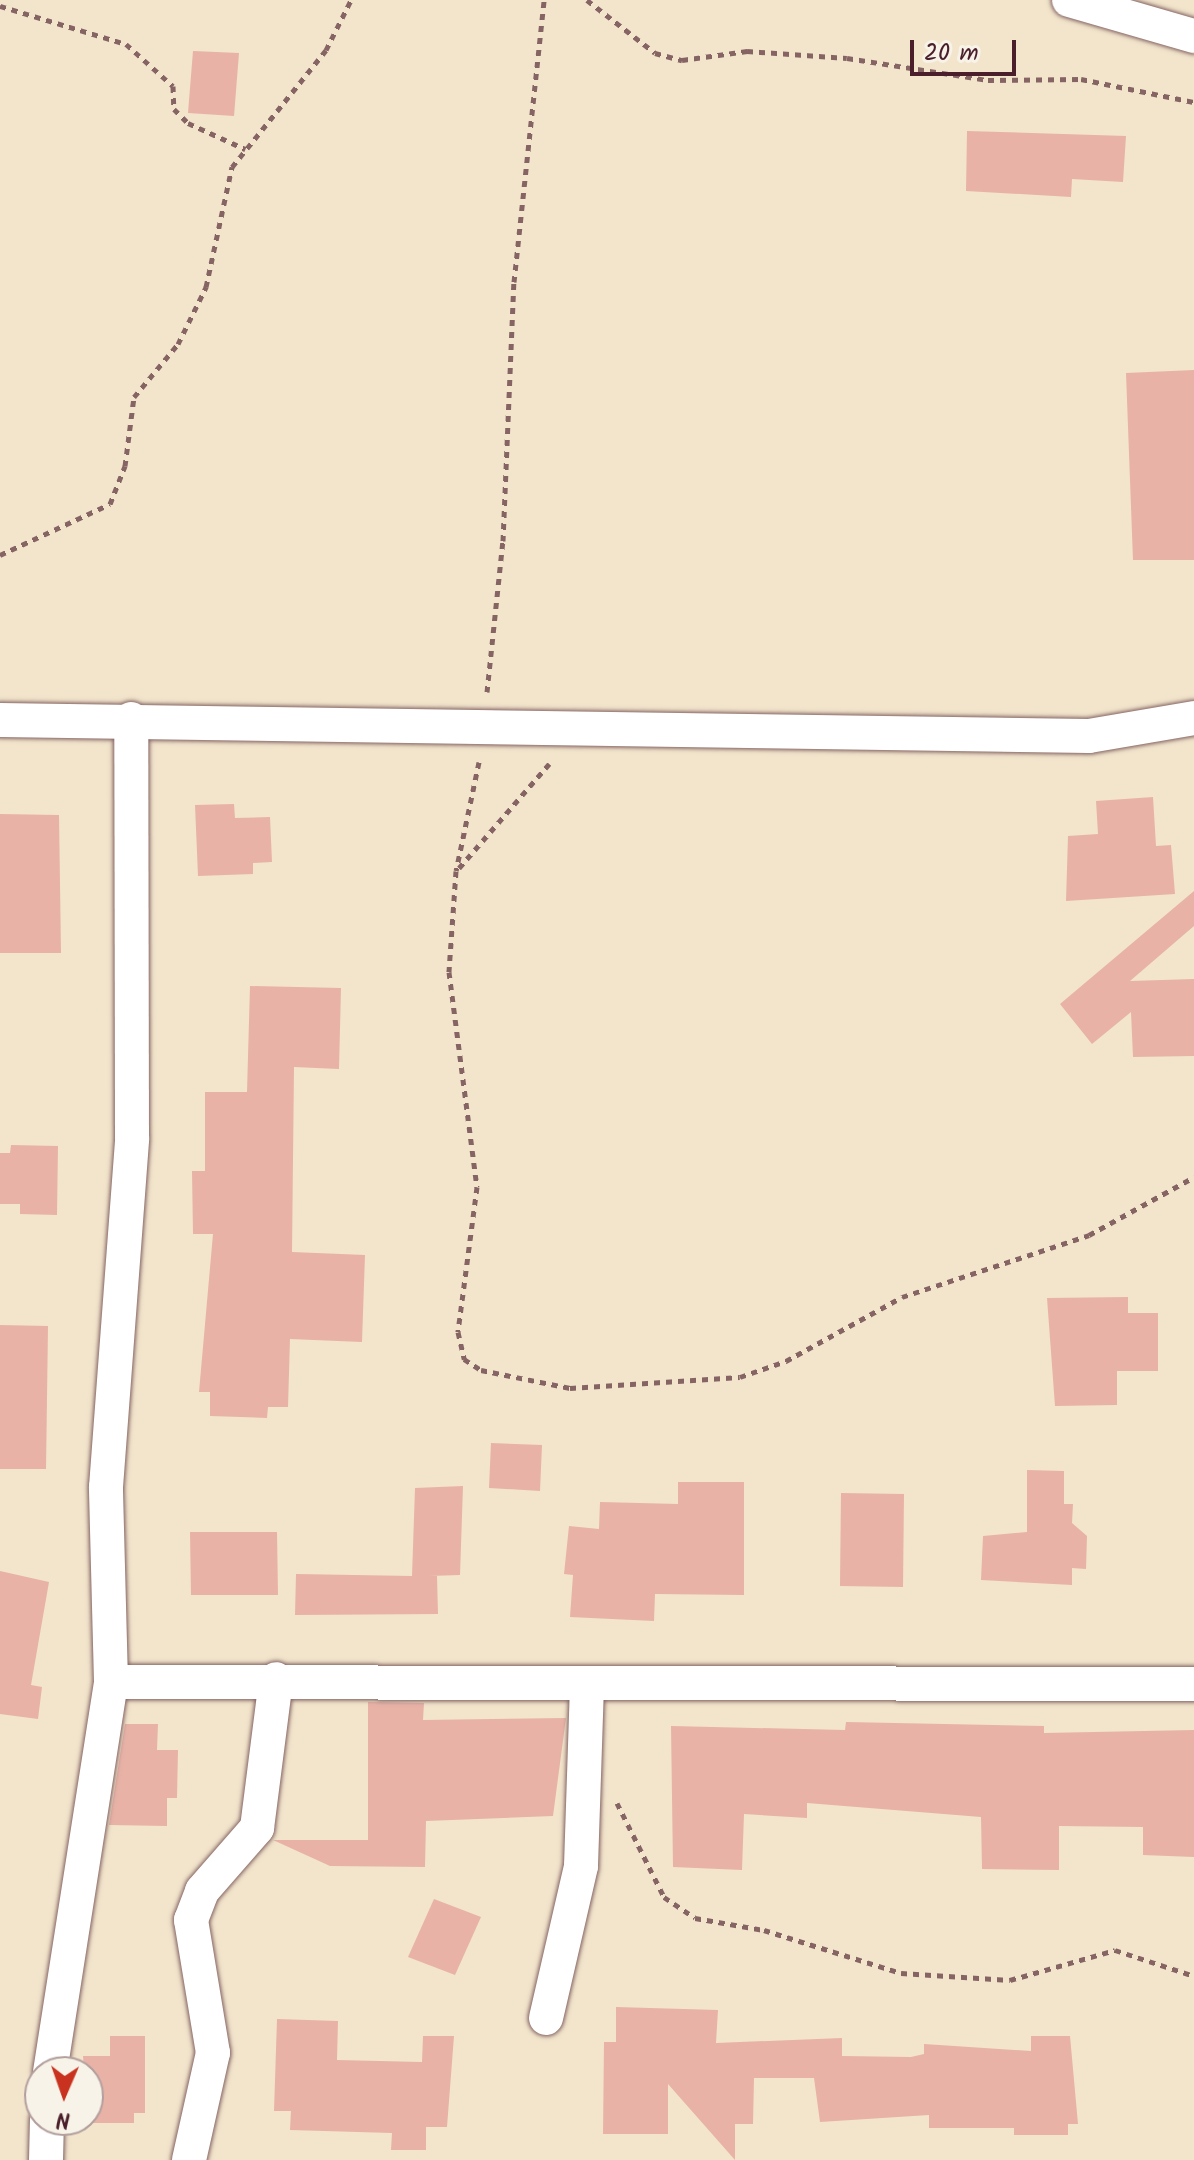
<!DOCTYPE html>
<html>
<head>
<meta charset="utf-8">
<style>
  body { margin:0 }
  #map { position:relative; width:1194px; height:2160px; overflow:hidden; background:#f2e5cc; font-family:Kalam,sans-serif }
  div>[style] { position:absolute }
  .building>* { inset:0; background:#e8b2a7 }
  .path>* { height:5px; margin-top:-2.5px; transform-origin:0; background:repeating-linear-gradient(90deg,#856463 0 6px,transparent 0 12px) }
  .roads { filter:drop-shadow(0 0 2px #856463) drop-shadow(0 0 2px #856463) }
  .minor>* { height:34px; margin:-17px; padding:0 17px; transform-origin:17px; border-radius:17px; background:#fff }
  span { translate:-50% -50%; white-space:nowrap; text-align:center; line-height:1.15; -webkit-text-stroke:6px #f7f3e8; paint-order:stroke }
  .north { position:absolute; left:24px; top:2056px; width:80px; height:80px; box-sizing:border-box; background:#f7f3e8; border:2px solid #b29e9c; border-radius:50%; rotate:182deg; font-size:22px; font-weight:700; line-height:32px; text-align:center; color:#4a1f2b }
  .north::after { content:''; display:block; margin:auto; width:28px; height:36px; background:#c8321e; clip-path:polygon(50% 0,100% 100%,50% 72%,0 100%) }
  .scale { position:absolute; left:910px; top:40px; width:106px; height:36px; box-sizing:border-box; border:4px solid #4a1f2b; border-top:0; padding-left:10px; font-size:24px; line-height:28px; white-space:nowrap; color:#4a1f2b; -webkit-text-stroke:6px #f7f3e8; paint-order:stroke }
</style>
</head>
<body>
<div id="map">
  <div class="building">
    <i style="clip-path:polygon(193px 51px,239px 53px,234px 116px,188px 113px)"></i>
    <i style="clip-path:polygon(967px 131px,1126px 136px,1123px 182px,1072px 179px,1071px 197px,966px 191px)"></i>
    <i style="clip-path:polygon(1194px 370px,1194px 560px,1133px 560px,1126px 373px)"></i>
    <i style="clip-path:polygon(1153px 797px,1156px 846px,1171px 845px,1175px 894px,1066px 901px,1068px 836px,1098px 834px,1096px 801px)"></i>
    <i style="clip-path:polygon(234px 804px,235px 818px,270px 817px,272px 862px,253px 863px,253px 874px,198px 876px,195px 805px)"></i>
    <i style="clip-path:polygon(0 814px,59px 815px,61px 953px,0 953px)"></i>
    <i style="clip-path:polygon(1194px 891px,1194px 926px,1130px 981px,1194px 979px,1194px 1056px,1133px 1057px,1131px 1012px,1092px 1044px,1060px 1004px)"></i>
    <i style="clip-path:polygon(250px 986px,341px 988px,339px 1069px,294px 1067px,292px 1252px,365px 1255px,362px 1342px,290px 1339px,288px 1407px,268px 1407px,267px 1418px,210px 1416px,210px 1392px,199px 1392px,213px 1234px,193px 1234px,192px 1171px,205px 1171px,205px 1092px,247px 1092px)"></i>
    <i style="clip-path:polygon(11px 1145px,58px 1146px,57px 1215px,20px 1214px,20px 1204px,0 1204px,0 1153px,10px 1153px)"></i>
    <i style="clip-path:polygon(1128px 1297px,1128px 1313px,1158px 1313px,1158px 1371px,1117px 1371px,1117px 1405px,1055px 1406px,1047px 1298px)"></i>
    <i style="clip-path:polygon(0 1325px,48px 1326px,46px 1469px,0 1469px)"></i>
    <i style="clip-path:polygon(491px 1443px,542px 1445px,540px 1491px,489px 1488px)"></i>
    <i style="clip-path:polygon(1027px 1470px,1064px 1471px,1064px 1504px,1073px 1504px,1072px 1523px,1087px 1536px,1086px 1569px,1072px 1568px,1072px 1585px,981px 1580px,983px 1536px,1027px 1532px)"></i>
    <i style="clip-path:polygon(678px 1482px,744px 1482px,744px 1595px,655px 1594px,654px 1621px,570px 1617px,573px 1575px,564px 1574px,569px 1526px,599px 1529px,600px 1502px,678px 1504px)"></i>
    <i style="clip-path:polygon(463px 1486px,460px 1575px,429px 1576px,437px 1576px,438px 1614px,295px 1615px,296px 1574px,412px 1576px,415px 1488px)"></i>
    <i style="clip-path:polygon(841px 1493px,904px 1494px,903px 1587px,840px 1586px)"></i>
    <i style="clip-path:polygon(190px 1532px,277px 1532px,278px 1595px,191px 1595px)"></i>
    <i style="clip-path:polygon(0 1571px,49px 1582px,31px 1685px,42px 1687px,38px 1719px,0 1714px)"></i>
    <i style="clip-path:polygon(368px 1702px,424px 1703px,423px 1720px,566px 1718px,553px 1816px,426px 1821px,425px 1867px,330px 1866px,273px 1840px,368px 1840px)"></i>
    <i style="clip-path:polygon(846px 1722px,1044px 1726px,1044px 1733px,1194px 1730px,1194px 1857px,1143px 1855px,1143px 1827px,1059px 1826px,1059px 1870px,982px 1869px,981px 1817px,807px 1803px,807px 1818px,744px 1814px,742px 1870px,673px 1867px,671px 1726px,845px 1730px)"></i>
    <i style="clip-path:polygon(125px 1724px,158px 1724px,157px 1750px,178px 1750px,177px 1798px,167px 1798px,167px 1826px,109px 1825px)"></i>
    <i style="clip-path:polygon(434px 1899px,481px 1917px,455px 1975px,408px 1957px)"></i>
    <i style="clip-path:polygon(616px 2007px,718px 2010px,716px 2043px,842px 2038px,842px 2056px,911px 2057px,924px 2054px,924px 2044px,1031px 2051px,1031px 2036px,1070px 2036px,1078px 2124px,1068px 2124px,1068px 2135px,1014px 2135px,1014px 2128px,929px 2128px,929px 2115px,820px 2122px,814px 2078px,754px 2078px,753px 2124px,735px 2124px,735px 2160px,668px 2084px,668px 2134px,603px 2134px,604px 2042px,616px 2042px)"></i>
    <i style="clip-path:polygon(277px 2019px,338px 2021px,337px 2060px,422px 2062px,423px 2036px,454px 2036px,447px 2127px,426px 2127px,426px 2150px,391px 2150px,392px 2133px,290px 2130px,291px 2111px,274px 2111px)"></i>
    <i style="clip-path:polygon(110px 2036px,145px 2036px,145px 2113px,134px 2113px,134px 2123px,82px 2123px,88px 2120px,83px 2056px,110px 2056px)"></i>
  </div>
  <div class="path">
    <i style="left:587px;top:0;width:86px;rotate:37.9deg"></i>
    <i style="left:655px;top:53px;width:28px;rotate:15deg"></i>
    <i style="left:682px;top:60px;width:66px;rotate:-7.9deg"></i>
    <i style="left:747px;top:51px;width:100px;rotate:4deg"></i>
    <i style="left:847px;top:58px;width:143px;rotate:8.9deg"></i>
    <i style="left:988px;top:80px;width:93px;rotate:-0.6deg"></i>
    <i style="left:1081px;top:79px;width:115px;rotate:11.5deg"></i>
    <i style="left:0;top:6px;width:132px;rotate:16.8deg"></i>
    <i style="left:126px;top:44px;width:63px;rotate:41.8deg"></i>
    <i style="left:173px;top:86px;width:23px;rotate:88deg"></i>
    <i style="left:174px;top:109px;width:20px;rotate:45deg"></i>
    <i style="left:188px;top:123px;width:63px;rotate:24.5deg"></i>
    <i style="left:0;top:555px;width:121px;rotate:-24.9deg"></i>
    <i style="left:110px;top:504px;width:41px;rotate:-68.5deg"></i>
    <i style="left:125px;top:466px;width:70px;rotate:-82.6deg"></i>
    <i style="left:134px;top:397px;width:69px;rotate:-50.3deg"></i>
    <i style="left:178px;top:344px;width:64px;rotate:-63.8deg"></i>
    <i style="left:206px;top:287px;width:123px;rotate:-77.8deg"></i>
    <i style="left:232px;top:167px;width:150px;rotate:-51.2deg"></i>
    <i style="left:326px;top:50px;width:56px;rotate:-63.4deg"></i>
    <i style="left:487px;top:692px;width:152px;rotate:-84deg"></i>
    <i style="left:503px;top:541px;width:259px;rotate:-87.6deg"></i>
    <i style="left:514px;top:282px;width:284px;rotate:-83.9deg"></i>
    <i style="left:479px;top:762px;width:111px;rotate:101.9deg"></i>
    <i style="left:456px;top:871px;width:101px;rotate:94deg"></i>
    <i style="left:449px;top:972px;width:217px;rotate:82.6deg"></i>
    <i style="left:477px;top:1187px;width:146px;rotate:97.5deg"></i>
    <i style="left:458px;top:1332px;width:28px;rotate:77deg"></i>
    <i style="left:464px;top:1359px;width:20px;rotate:33deg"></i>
    <i style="left:481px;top:1370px;width:91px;rotate:11.4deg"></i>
    <i style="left:570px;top:1388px;width:170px;rotate:-3.7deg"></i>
    <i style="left:740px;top:1377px;width:49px;rotate:-19.2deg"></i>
    <i style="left:786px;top:1361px;width:132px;rotate:-28.9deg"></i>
    <i style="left:902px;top:1297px;width:197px;rotate:-18.3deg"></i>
    <i style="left:1089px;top:1235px;width:120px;rotate:-28.9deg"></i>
    <i style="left:459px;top:868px;width:138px;rotate:-49.1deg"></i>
    <i style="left:617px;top:1803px;width:105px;rotate:63.4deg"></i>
    <i style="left:664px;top:1897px;width:37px;rotate:34deg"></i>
    <i style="left:695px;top:1918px;width:70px;rotate:9.9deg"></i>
    <i style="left:764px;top:1930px;width:144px;rotate:17.4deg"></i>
    <i style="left:901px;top:1973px;width:109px;rotate:3.7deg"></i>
    <i style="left:1010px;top:1980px;width:109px;rotate:-15.9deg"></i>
    <i style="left:1115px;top:1950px;width:83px;rotate:18.2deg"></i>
  </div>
  <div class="roads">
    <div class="minor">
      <i style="left:1069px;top:0;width:130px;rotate:16.1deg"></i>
      <i style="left:0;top:720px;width:1089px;rotate:0.84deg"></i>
      <i style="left:1089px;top:736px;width:107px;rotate:-9.7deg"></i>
      <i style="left:111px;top:1682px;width:1083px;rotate:0.11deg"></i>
      <i style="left:546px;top:2018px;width:156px;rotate:-77deg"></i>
      <i style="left:581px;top:1866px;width:182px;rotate:-88.1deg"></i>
      <i style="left:50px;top:2072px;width:395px;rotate:-81.1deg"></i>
      <i style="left:111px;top:1682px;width:195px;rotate:-91.5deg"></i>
      <i style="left:106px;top:1487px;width:350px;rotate:-85.7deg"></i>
      <i style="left:132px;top:1138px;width:419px;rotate:-90.1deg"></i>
      <i style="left:46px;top:2160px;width:40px;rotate:-88.6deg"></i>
      <i style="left:189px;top:2160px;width:110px;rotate:-77.4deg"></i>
      <i style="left:213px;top:2053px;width:135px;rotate:-99.4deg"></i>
      <i style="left:191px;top:1920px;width:31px;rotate:-69deg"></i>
      <i style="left:202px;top:1891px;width:84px;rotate:-48.9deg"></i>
      <i style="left:257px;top:1828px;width:150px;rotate:-82.7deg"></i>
    </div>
  </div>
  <div class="north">N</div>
  <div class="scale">20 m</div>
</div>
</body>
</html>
